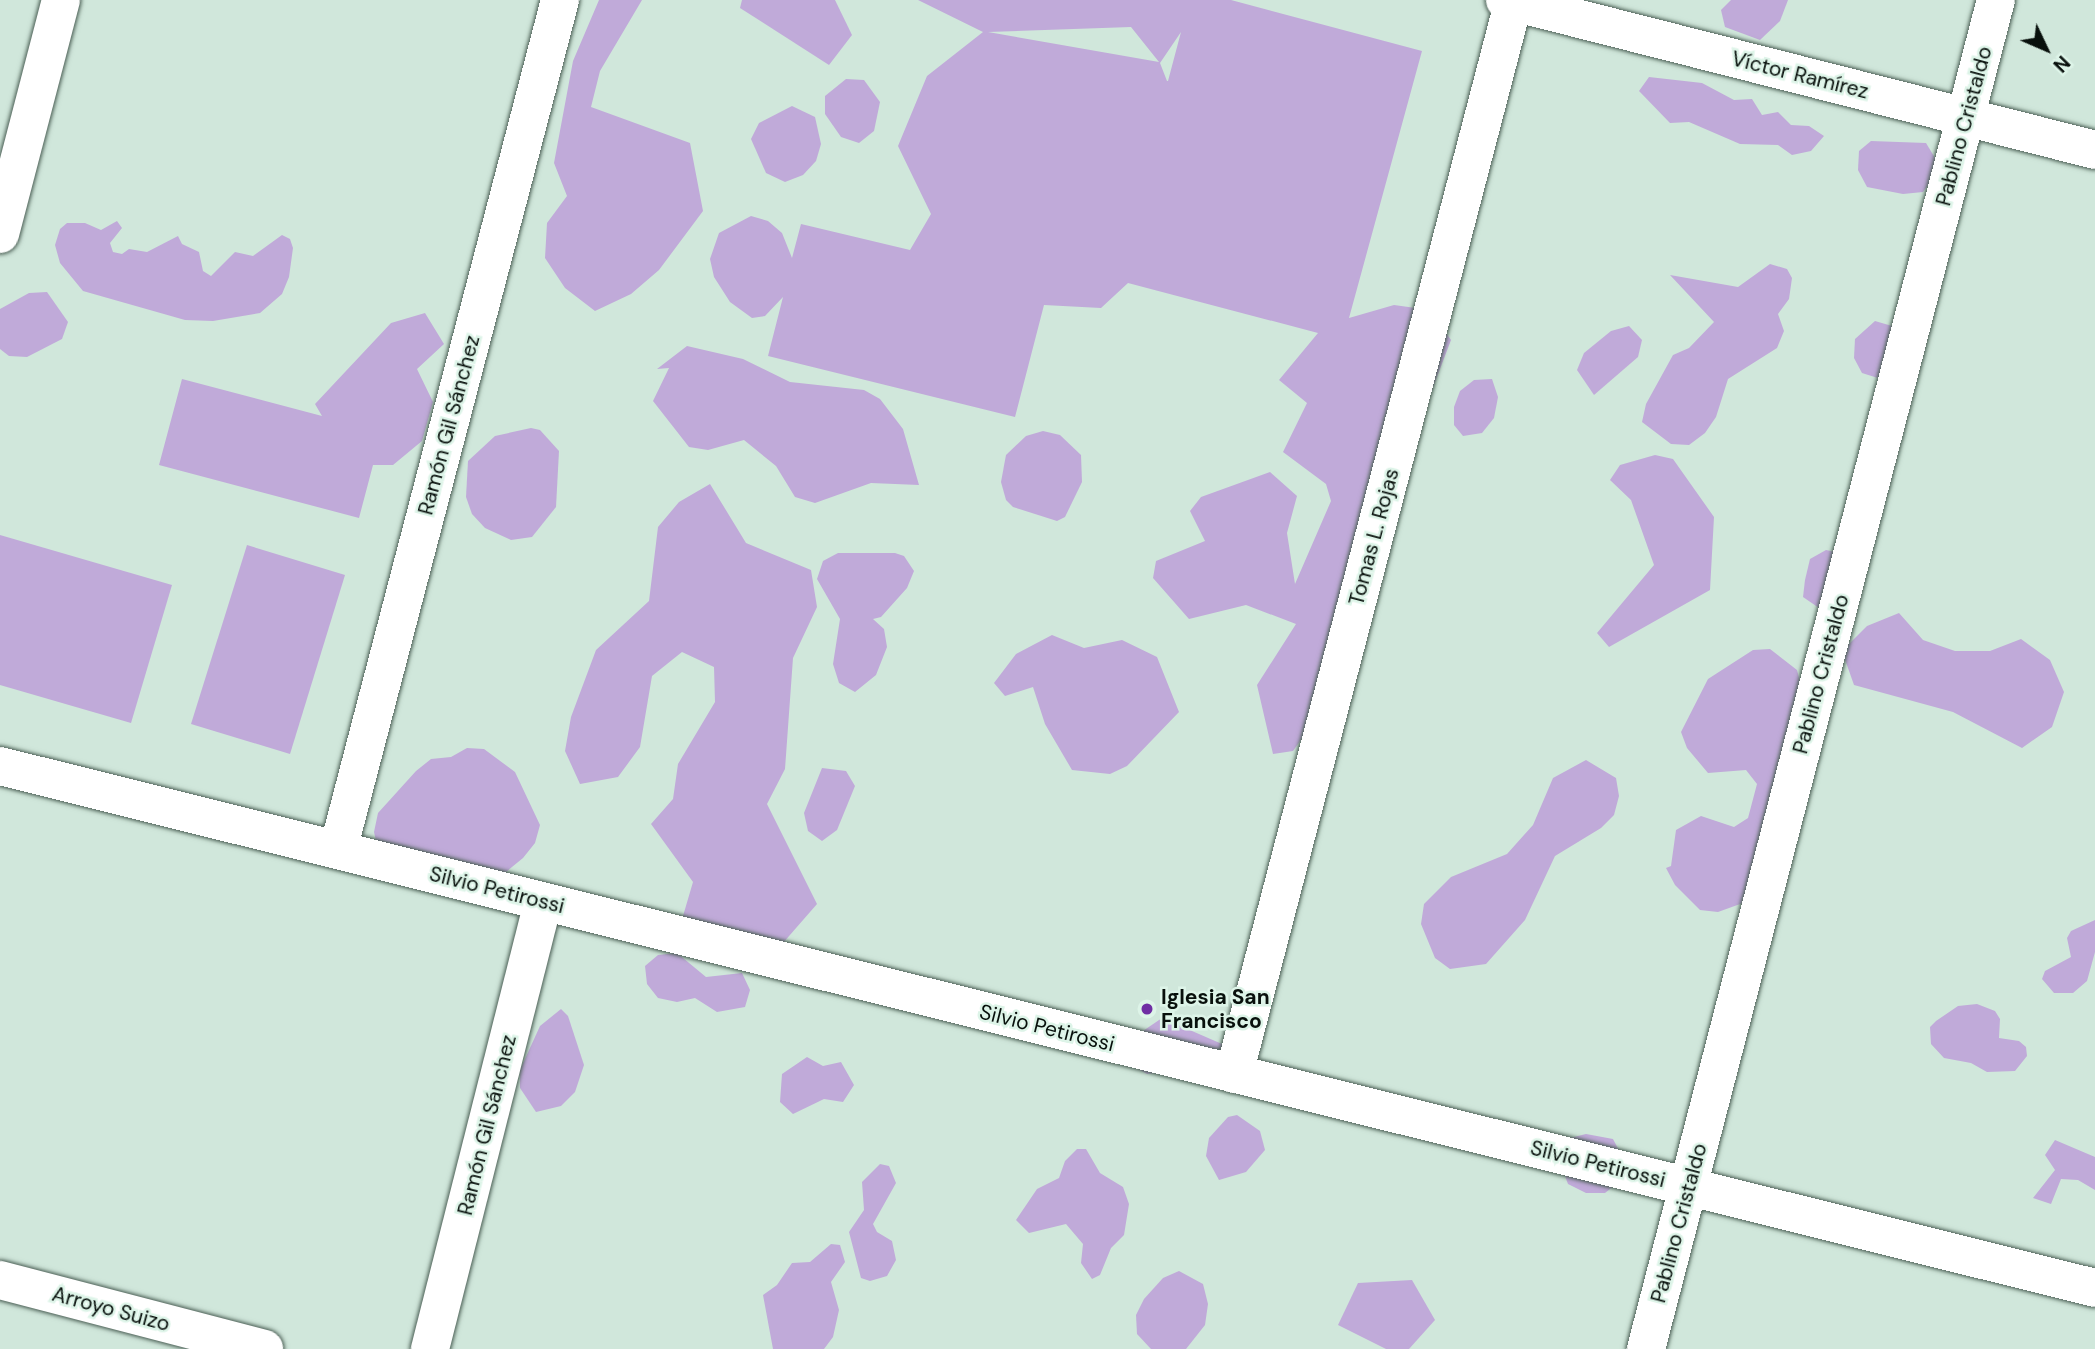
<!DOCTYPE html>
<html>
<head>
<meta charset="utf-8">
<style>
  body { margin:0 }
  #map { position:relative; width:2095px; height:1349px; overflow:hidden; background:#d0e7db; font-family:"DM Sans",sans-serif }
  div>[style] { position:absolute }
  .green>* { inset:0; background:#c0aad9 }
  .roads { filter:drop-shadow(0 0 2px #4b5f55) drop-shadow(0 0 2px #4b5f55) }
  .minor>* { height:38px; margin:-19px; padding:0 19px; transform-origin:19px; border-radius:19px; background:#fff }
  .dots>* { width:19px; height:19px; translate:-50% -50%; box-sizing:border-box; border:4px solid #ddf4e8; border-radius:50% }
  span { translate:-50% -50%; white-space:nowrap; text-align:center; line-height:1.15; -webkit-text-stroke:5px #ddf4e8; paint-order:stroke }
  .street-label { font-size:21px; color:#08100c }
  .poi-label { font-size:21px; color:#08100c; font-weight:700 }
  .left { translate:0 -50%; text-align:left }
  .north { position:absolute; left:2011px; top:14px; width:70px; height:70px; -webkit-text-stroke:5px #ddf4e8; paint-order:stroke; rotate:134deg; font-size:19px; font-weight:700; line-height:28px; text-align:center; color:#08100c }
  .north::after { content:''; display:block; margin:auto; width:24px; height:32px; background:#08100c; clip-path:polygon(50% 0,100% 100%,50% 72%,0 100%) }
</style>
</head>
<body>
<div id="map">
  <div class="green">
    <i style="clip-path:polygon(599px 0,642px 0,600px 71px,591px 107px,690px 143px,703px 211px,659px 270px,631px 294px,595px 311px,565px 288px,545px 258px,547px 223px,567px 196px,554px 163px,573px 61px)"></i>
    <i style="clip-path:polygon(742px 0,835px 0,852px 35px,829px 65px,740px 8px)"></i>
    <i style="clip-path:polygon(evenodd,918px 0,1231px 0,1422px 51px,1349px 318px,1394px 305px,1430px 310px,1451px 340px,1432px 390px,1375px 462px,1337px 689px,1293px 751px,1273px 754px,1257px 685px,1296px 624px,1246px 605px,1189px 619px,1153px 578px,1156px 561px,1205px 541px,1190px 511px,1201px 497px,1270px 472px,1297px 496px,1287px 533px,1295px 584px,1331px 501px,1326px 484px,1283px 452px,1307px 403px,1279px 380px,1318px 333px,1128px 283px,1101px 308px,1044px 305px,1015px 417px,768px 356px,783px 297px,765px 316px,752px 318px,730px 302px,714px 277px,710px 259px,719px 233px,751px 216px,768px 221px,782px 233px,792px 258px,801px 224px,910px 250px,931px 214px,898px 146px,927px 76px,983px 32px,918px 0,1131px 27px,1159px 62px,988px 32px,1131px 27px,918px 0,1181px 32px,1168px 81px,1167px 81px,1160px 63px,1181px 32px)"></i>
    <i style="clip-path:polygon(1731px 0,1788px 0,1780px 21px,1760px 40px,1725px 27px,1721px 10px)"></i>
    <i style="clip-path:polygon(1649px 77px,1702px 83px,1734px 100px,1752px 99px,1762px 115px,1778px 112px,1791px 125px,1809px 126px,1824px 136px,1811px 151px,1792px 155px,1778px 145px,1740px 144px,1689px 122px,1670px 123px,1639px 91px)"></i>
    <i style="clip-path:polygon(846px 79px,864px 80px,880px 102px,874px 131px,859px 143px,841px 137px,825px 114px,825px 96px)"></i>
    <i style="clip-path:polygon(792px 106px,815px 117px,821px 144px,816px 161px,803px 175px,785px 182px,766px 173px,751px 139px,759px 123px)"></i>
    <i style="clip-path:polygon(1871px 141px,1926px 143px,1935px 158px,1934px 177px,1923px 192px,1903px 194px,1867px 187px,1858px 170px,1859px 151px)"></i>
    <i style="clip-path:polygon(117px 221px,122px 228px,110px 243px,113px 252px,122px 254px,129px 249px,147px 252px,178px 236px,182px 244px,199px 252px,203px 271px,211px 276px,235px 252px,253px 256px,282px 235px,290px 239px,293px 248px,289px 277px,282px 294px,260px 313px,213px 321px,185px 320px,83px 291px,60px 263px,55px 245px,60px 229px,67px 223px,85px 223px,101px 230px)"></i>
    <i style="clip-path:polygon(1770px 264px,1787px 269px,1792px 278px,1789px 299px,1778px 314px,1784px 331px,1777px 348px,1728px 379px,1716px 417px,1705px 433px,1689px 445px,1671px 444px,1642px 422px,1646px 404px,1673px 355px,1689px 348px,1714px 322px,1670px 275px,1738px 287px)"></i>
    <i style="clip-path:polygon(47px 292px,68px 322px,62px 339px,27px 357px,9px 356px,0 349px,0 309px,29px 293px)"></i>
    <i style="clip-path:polygon(425px 313px,444px 344px,417px 369px,433px 402px,422px 441px,393px 465px,373px 465px,359px 518px,159px 465px,182px 379px,322px 416px,315px 404px,391px 323px)"></i>
    <i style="clip-path:polygon(1875px 321px,1892px 326px,1881px 379px,1862px 373px,1854px 358px,1855px 339px)"></i>
    <i style="clip-path:polygon(1629px 326px,1642px 340px,1638px 357px,1594px 395px,1577px 370px,1584px 353px,1611px 331px)"></i>
    <i style="clip-path:polygon(687px 346px,743px 359px,790px 382px,864px 390px,880px 399px,903px 429px,919px 485px,871px 483px,815px 503px,795px 497px,776px 466px,744px 440px,708px 450px,689px 447px,653px 401px,669px 368px,657px 369px)"></i>
    <i style="clip-path:polygon(1492px 379px,1498px 397px,1494px 418px,1482px 433px,1463px 436px,1454px 425px,1454px 407px,1460px 391px,1474px 380px)"></i>
    <i style="clip-path:polygon(531px 428px,540px 430px,559px 451px,556px 507px,532px 537px,511px 540px,485px 528px,472px 514px,466px 497px,468px 461px,495px 436px)"></i>
    <i style="clip-path:polygon(1043px 431px,1060px 435px,1081px 455px,1082px 482px,1065px 517px,1057px 521px,1013px 507px,1006px 500px,1001px 482px,1006px 455px,1026px 436px)"></i>
    <i style="clip-path:polygon(1655px 455px,1673px 459px,1714px 517px,1710px 590px,1609px 647px,1597px 633px,1654px 565px,1631px 500px,1610px 480px,1620px 465px)"></i>
    <i style="clip-path:polygon(710px 484px,746px 543px,811px 570px,817px 607px,793px 658px,785px 769px,767px 804px,817px 904px,769px 959px,696px 951px,683px 916px,693px 882px,651px 824px,673px 799px,678px 764px,715px 702px,714px 667px,682px 652px,652px 676px,640px 747px,618px 777px,580px 784px,565px 751px,571px 717px,596px 650px,649px 601px,658px 527px,679px 502px)"></i>
    <i style="clip-path:polygon(0 535px,172px 585px,131px 723px,0 685px)"></i>
    <i style="clip-path:polygon(247px 545px,345px 575px,290px 754px,191px 724px)"></i>
    <i style="clip-path:polygon(1826px 550px,1845px 554px,1819px 608px,1803px 597px,1805px 580px,1810px 559px)"></i>
    <i style="clip-path:polygon(838px 553px,895px 553px,904px 556px,914px 571px,907px 588px,881px 617px,873px 619px,884px 629px,887px 647px,876px 675px,855px 692px,839px 683px,833px 664px,840px 619px,817px 579px,823px 561px)"></i>
    <i style="clip-path:polygon(1899px 613px,1923px 640px,1955px 651px,1990px 651px,2021px 639px,2050px 660px,2064px 692px,2052px 727px,2022px 748px,1953px 712px,1854px 685px,1842px 651px,1867px 626px)"></i>
    <i style="clip-path:polygon(1052px 635px,1084px 648px,1122px 640px,1157px 657px,1179px 712px,1127px 766px,1110px 774px,1072px 770px,1045px 724px,1033px 687px,1005px 696px,994px 683px,1016px 654px)"></i>
    <i style="clip-path:polygon(1770px 649px,1797px 670px,1802px 689px,1754px 899px,1718px 912px,1700px 910px,1675px 885px,1666px 868px,1671px 866px,1676px 830px,1701px 816px,1734px 827px,1748px 818px,1757px 784px,1746px 770px,1708px 773px,1687px 748px,1681px 732px,1708px 679px,1753px 650px)"></i>
    <i style="clip-path:polygon(467px 748px,484px 749px,515px 772px,540px 825px,535px 843px,523px 858px,478px 895px,378px 850px,374px 832px,378px 813px,416px 771px,431px 759px,451px 757px)"></i>
    <i style="clip-path:polygon(1586px 760px,1616px 778px,1619px 796px,1614px 815px,1601px 828px,1555px 856px,1525px 920px,1486px 964px,1450px 969px,1435px 958px,1421px 924px,1424px 904px,1451px 877px,1507px 854px,1533px 825px,1553px 778px)"></i>
    <i style="clip-path:polygon(822px 768px,846px 771px,855px 786px,837px 830px,822px 841px,808px 831px,804px 813px)"></i>
    <i style="clip-path:polygon(2095px 920px,2095px 952px,2087px 981px,2073px 993px,2054px 993px,2042px 979px,2045px 971px,2071px 957px,2067px 938px,2071px 931px)"></i>
    <i style="clip-path:polygon(677px 953px,706px 977px,742px 973px,750px 990px,745px 1007px,717px 1012px,695px 998px,677px 1002px,658px 998px,647px 984px,645px 966px,658px 955px)"></i>
    <i style="clip-path:polygon(1977px 1004px,1995px 1011px,2000px 1019px,1999px 1038px,2019px 1041px,2026px 1047px,2027px 1056px,2015px 1071px,1987px 1072px,1971px 1063px,1944px 1058px,1931px 1044px,1930px 1027px,1936px 1021px,1958px 1006px)"></i>
    <i style="clip-path:polygon(561px 1009px,568px 1016px,584px 1065px,575px 1092px,561px 1106px,536px 1112px,520px 1088px,520px 1070px,540px 1026px)"></i>
    <i style="clip-path:polygon(1162px 1018px,1222px 1044px,1222px 1054px,1180px 1070px,1147px 1074px,1140px 1070px,1136px 1062px,1140px 1033px)"></i>
    <i style="clip-path:polygon(807px 1057px,823px 1066px,841px 1062px,854px 1085px,843px 1102px,824px 1099px,793px 1114px,780px 1102px,782px 1074px)"></i>
    <i style="clip-path:polygon(1237px 1115px,1260px 1131px,1265px 1150px,1246px 1172px,1219px 1180px,1206px 1156px,1209px 1138px,1228px 1117px)"></i>
    <i style="clip-path:polygon(1586px 1134px,1613px 1139px,1626px 1164px,1620px 1181px,1605px 1193px,1586px 1193px,1568px 1184px,1562px 1168px,1570px 1138px)"></i>
    <i style="clip-path:polygon(2055px 1140px,2095px 1157px,2095px 1190px,2078px 1180px,2061px 1179px,2051px 1204px,2033px 1198px,2055px 1170px,2045px 1155px)"></i>
    <i style="clip-path:polygon(1077px 1149px,1086px 1149px,1100px 1173px,1123px 1187px,1129px 1204px,1124px 1235px,1111px 1248px,1100px 1275px,1092px 1279px,1081px 1263px,1083px 1244px,1066px 1224px,1029px 1233px,1016px 1220px,1037px 1189px,1059px 1178px,1065px 1161px)"></i>
    <i style="clip-path:polygon(880px 1164px,889px 1166px,896px 1183px,873px 1224px,877px 1232px,892px 1241px,896px 1260px,887px 1276px,870px 1281px,861px 1278px,849px 1232px,864px 1210px,862px 1182px)"></i>
    <i style="clip-path:polygon(831px 1244px,840px 1245px,845px 1262px,831px 1282px,839px 1310px,833px 1337px,824px 1349px,773px 1349px,763px 1295px,777px 1285px,792px 1263px,810px 1262px)"></i>
    <i style="clip-path:polygon(1179px 1271px,1203px 1284px,1208px 1304px,1205px 1325px,1186px 1349px,1151px 1349px,1137px 1334px,1136px 1315px,1144px 1299px,1163px 1278px)"></i>
    <i style="clip-path:polygon(1412px 1280px,1435px 1320px,1409px 1349px,1386px 1349px,1338px 1325px,1358px 1283px)"></i>
  </div>
  <div class="roads">
    <div class="minor">
      <i style="left:1505px;top:0;width:609px;rotate:14.26deg"></i>
      <i style="left:0;top:234px;width:242px;rotate:-75.4deg"></i>
      <i style="left:0;top:766px;width:2159px;rotate:13.99deg"></i>
      <i style="left:338px;top:850px;width:879px;rotate:-75.36deg"></i>
      <i style="left:1234px;top:1074px;width:1110px;rotate:-75.39deg"></i>
      <i style="left:0;top:1280px;width:273px;rotate:14.6deg"></i>
      <i style="left:430px;top:1349px;width:461px;rotate:-75.8deg"></i>
      <i style="left:1646px;top:1349px;width:1394px;rotate:-75.46deg"></i>
    </div>
  </div>
  <div class="dots">
    <i style="left:1147px;top:1009px;background:#6f2ea3"></i>
  </div>
  <div class="street-label">
    <span style="left:1800px;top:75px;rotate:14deg">Víctor Ramírez</span>
    <span style="left:1964px;top:126px;rotate:-75deg">Pablino Cristaldo</span>
    <span style="left:449px;top:425px;rotate:-75deg">Ramón Gil Sánchez</span>
    <span style="left:1374px;top:537px;rotate:-75deg">Tomas L. Rojas</span>
    <span style="left:1821px;top:674px;rotate:-75deg">Pablino Cristaldo</span>
    <span style="left:497px;top:890px;rotate:14deg">Silvio Petirossi</span>
    <span style="left:1047px;top:1028px;rotate:14deg">Silvio Petirossi</span>
    <span style="left:487px;top:1125px;rotate:-76deg">Ramón Gil Sánchez</span>
    <span style="left:1598px;top:1164px;rotate:14deg">Silvio Petirossi</span>
    <span style="left:1679px;top:1223px;rotate:-75deg">Pablino Cristaldo</span>
    <span style="left:111px;top:1309px;rotate:15deg">Arroyo Suizo</span>
  </div>
  <div class="poi-label">
    <span class="left" style="left:1161px;top:1009px">Iglesia San<br>Francisco</span>
  </div>
  <div class="north">N</div>
</div>
</body>
</html>
